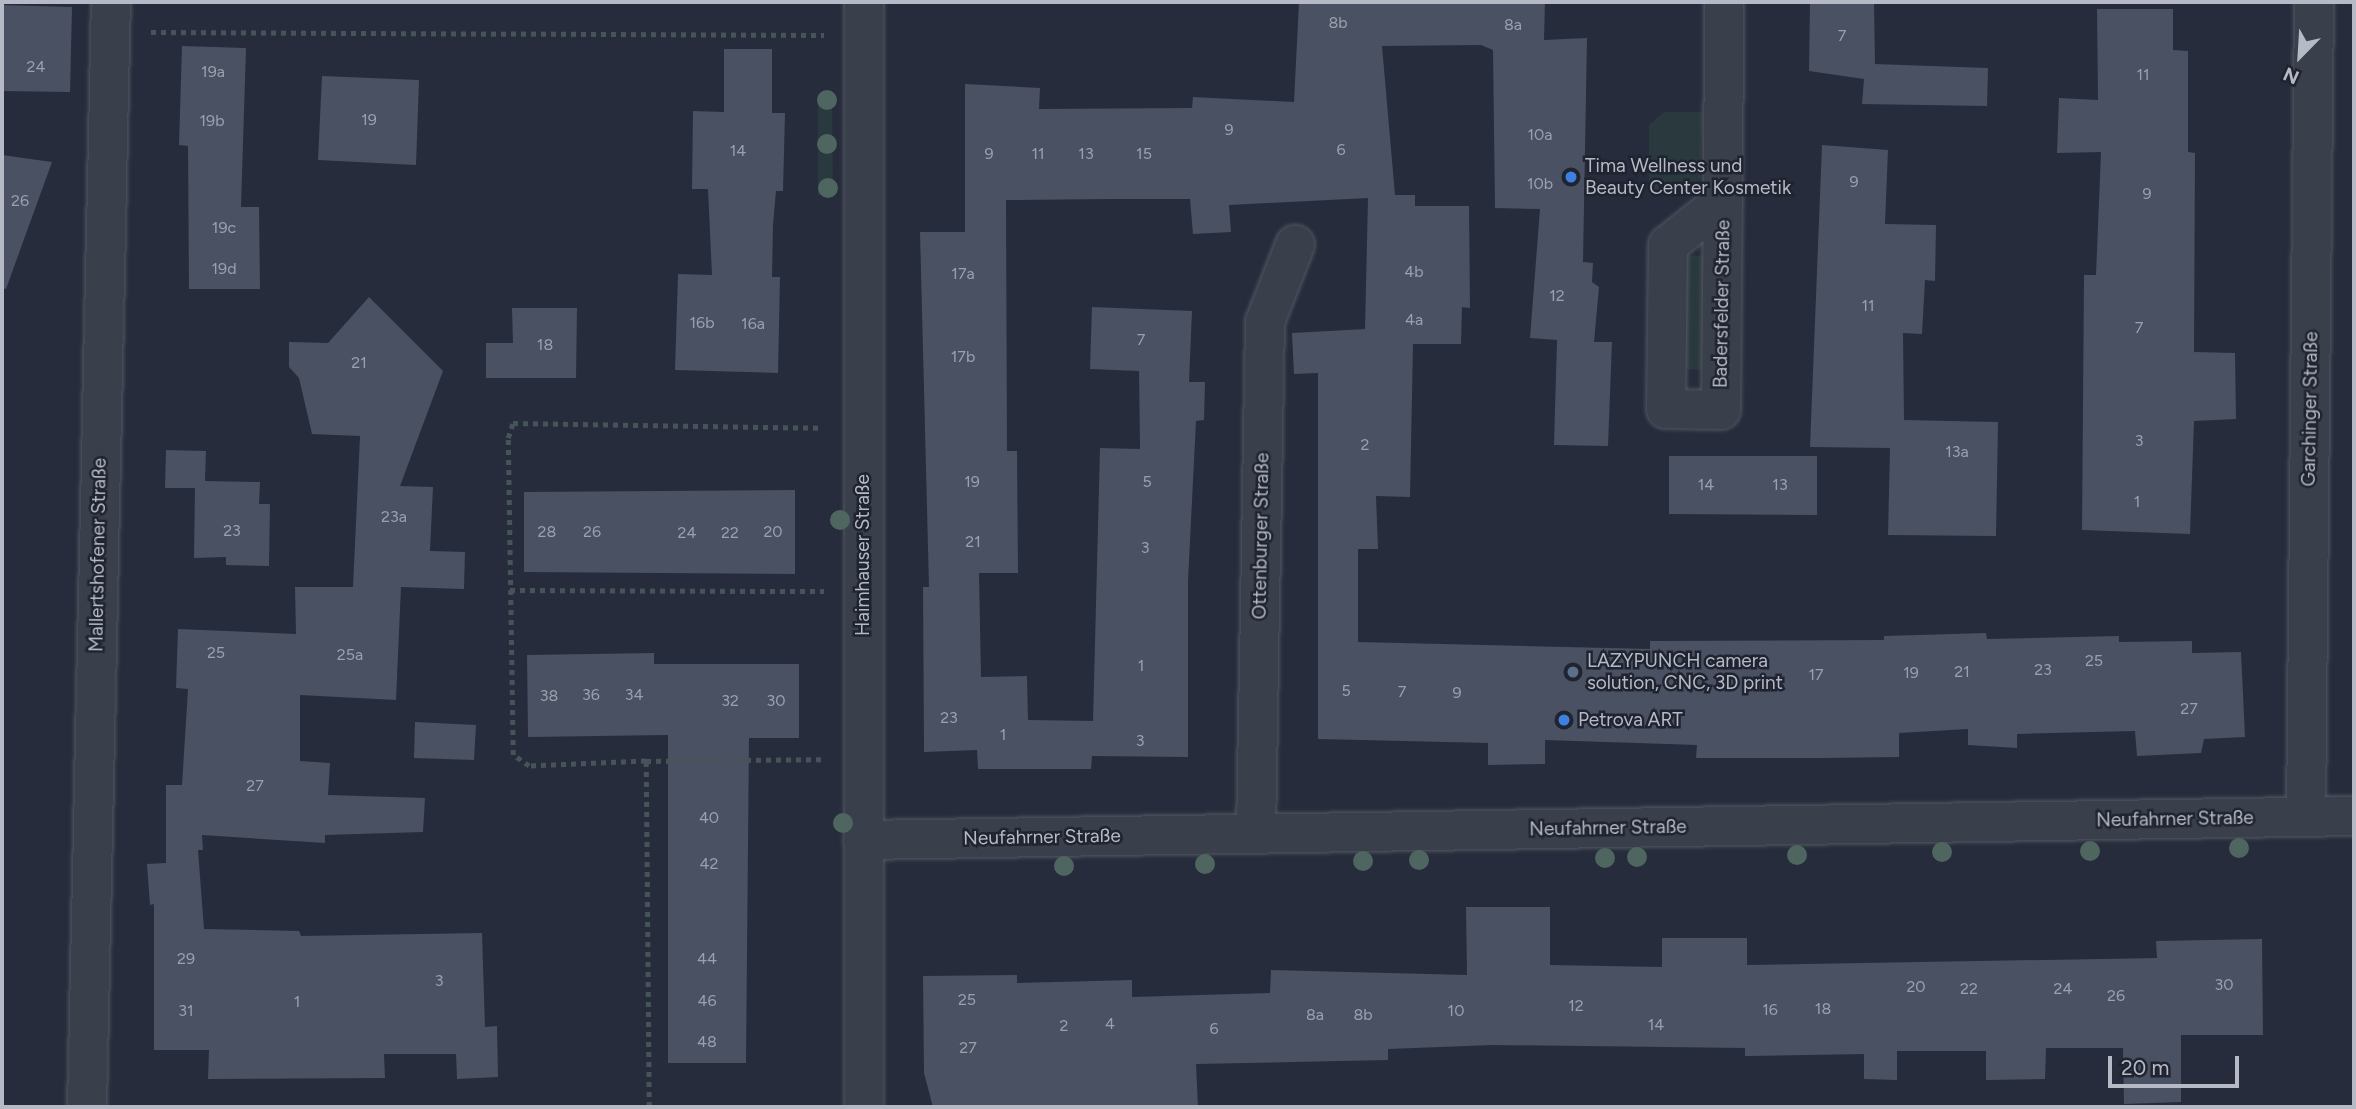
<!DOCTYPE html>
<html>
<head>
<meta charset="utf-8">
<style>
  body { margin:0 }
  #map { position:relative; width:2356px; height:1109px; overflow:hidden; background:#262c3b; font-family:Figtree,sans-serif }
  div>[style] { position:absolute }
  .green>* { inset:0; background:#29393d }
  .building>* { inset:0; background:#4a5162 }
  .path>* { height:4.5px; margin-top:-2.25px; transform-origin:0; background:repeating-linear-gradient(90deg,#465459 0 5px,transparent 0 10px) }
  .roads { filter:drop-shadow(0 0 2px #525763) drop-shadow(0 0 2px #525763) }
  .minor>* { height:38px; margin:-19px; padding:0 19px; transform-origin:19px; border-radius:19px; background:#3a3f4c }
  .trees>* { width:20px; height:20px; margin:-10px; border-radius:50%; background:#4e665f }
  .dots>* { width:19px; height:19px; translate:-50% -50%; box-sizing:border-box; border:4px solid #1f2430; border-radius:50% }
  span { translate:-50% -50%; white-space:nowrap; text-align:center; line-height:1.15; -webkit-text-stroke:5px #1f2430; paint-order:stroke }
  .number-label { font-size:16px; color:#9ba0ae }
  .number-label span { -webkit-text-stroke-width:0 }
  .poi-label { font-size:19px; color:#b6bac7 }
  .left { translate:0 -50%; text-align:left }
  .street-label { font-size:19px; color:#b6bac7 }
  .frame { position:absolute; inset:0; border:4px solid #b6bac7; pointer-events:none }
  .north { position:absolute; left:2265px; top:21px; width:70px; height:70px; -webkit-text-stroke:5px #1f2430; paint-order:stroke; rotate:204deg; font-size:19px; font-weight:700; line-height:28px; text-align:center; color:#b6bac7 }
  .north::after { content:''; display:block; margin:auto; width:24px; height:32px; background:#b6bac7; clip-path:polygon(50% 0,100% 100%,50% 72%,0 100%) }
  .scale { position:absolute; left:2108px; top:1056px; width:131px; height:32px; box-sizing:border-box; border:4px solid #b6bac7; border-top:0; padding-left:9px; font-size:21px; line-height:24px; white-space:nowrap; color:#b6bac7; -webkit-text-stroke:5px #1f2430; paint-order:stroke }
</style>
</head>
<body>
<div id="map">
  <div class="green">
    <i style="clip-path:polygon(818px 94px,832px 94px,833px 195px,818px 195px)"></i>
    <i style="clip-path:polygon(1664px 112px,1702px 112px,1701px 178px,1690px 192px,1649px 195px,1649px 125px)"></i>
    <i style="clip-path:polygon(1685px 255px,1705px 256px,1703px 370px,1682px 369px)"></i>
  </div>
  <div class="building">
    <i style="clip-path:polygon(1299px 2px,1545px 2px,1544px 40px,1587px 38px,1583px 262px,1593px 263px,1592px 282px,1599px 287px,1594px 342px,1612px 342px,1608px 446px,1554px 445px,1557px 340px,1530px 338px,1540px 209px,1495px 208px,1493px 50px,1481px 45px,1382px 46px,1395px 195px,1415px 195px,1415px 206px,1469px 206px,1470px 308px,1462px 307px,1461px 344px,1413px 344px,1410px 497px,1376px 496px,1378px 549px,1358px 549px,1358px 642px,1650px 649px,1650px 641px,1884px 640px,1884px 636px,1986px 633px,1987px 639px,2119px 636px,2119px 642px,2192px 641px,2192px 653px,2241px 652px,2245px 737px,2204px 739px,2201px 753px,2137px 756px,2135px 731px,2017px 734px,2017px 748px,1968px 745px,1968px 729px,1899px 733px,1899px 757px,1824px 758px,1696px 758px,1697px 745px,1545px 740px,1545px 764px,1488px 765px,1488px 743px,1318px 739px,1318px 373px,1294px 374px,1292px 333px,1365px 329px,1368px 198px,1229px 205px,1231px 232px,1193px 234px,1190px 199px,1111px 199px,1006px 200px,1007px 451px,1017px 451px,1018px 573px,979px 573px,981px 677px,1027px 676px,1028px 720px,1093px 721px,1100px 448px,1140px 449px,1139px 371px,1090px 369px,1092px 307px,1192px 311px,1189px 382px,1205px 382px,1204px 420px,1196px 421px,1188px 581px,1188px 757px,1092px 756px,1091px 769px,978px 769px,977px 750px,924px 752px,923px 587px,929px 587px,920px 232px,965px 232px,965px 84px,1040px 88px,1039px 109px,1192px 108px,1193px 97px,1294px 102px)"></i>
    <i style="clip-path:polygon(1810px 2px,1874px 2px,1875px 64px,1988px 68px,1987px 106px,1862px 104px,1864px 79px,1809px 71px)"></i>
    <i style="clip-path:polygon(2px 5px,72px 7px,70px 92px,2px 91px)"></i>
    <i style="clip-path:polygon(2097px 9px,2173px 9px,2173px 50px,2188px 51px,2188px 152px,2195px 153px,2194px 352px,2235px 353px,2236px 419px,2194px 421px,2190px 534px,2082px 530px,2084px 275px,2096px 275px,2101px 152px,2057px 153px,2059px 98px,2098px 100px)"></i>
    <i style="clip-path:polygon(182px 46px,246px 48px,241px 207px,259px 207px,260px 289px,189px 289px,188px 146px,179px 145px)"></i>
    <i style="clip-path:polygon(724px 49px,772px 49px,772px 113px,785px 113px,783px 191px,776px 191px,773px 225px,772px 277px,780px 277px,778px 373px,675px 370px,678px 274px,712px 275px,708px 189px,692px 189px,693px 111px,724px 112px)"></i>
    <i style="clip-path:polygon(322px 76px,419px 80px,416px 165px,318px 160px)"></i>
    <i style="clip-path:polygon(1822px 145px,1888px 150px,1885px 224px,1936px 225px,1935px 281px,1925px 280px,1922px 334px,1903px 333px,1904px 420px,1998px 422px,1996px 536px,1888px 535px,1890px 448px,1810px 447px)"></i>
    <i style="clip-path:polygon(2px 155px,52px 162px,6px 289px,2px 288px)"></i>
    <i style="clip-path:polygon(369px 297px,443px 371px,400px 486px,433px 487px,430px 551px,465px 552px,464px 589px,401px 587px,396px 700px,300px 695px,300px 761px,330px 763px,328px 795px,425px 798px,423px 832px,325px 835px,325px 843px,202px 835px,203px 850px,198px 850px,204px 929px,299px 931px,301px 936px,482px 933px,485px 1027px,497px 1026px,498px 1077px,457px 1079px,456px 1054px,384px 1054px,385px 1078px,208px 1079px,209px 1050px,154px 1050px,154px 904px,150px 905px,147px 864px,166px 863px,166px 785px,182px 785px,188px 689px,176px 688px,178px 629px,296px 634px,295px 587px,353px 587px,360px 436px,312px 434px,299px 378px,289px 367px,289px 342px,328px 343px)"></i>
    <i style="clip-path:polygon(512px 308px,577px 308px,576px 378px,486px 378px,486px 343px,513px 343px)"></i>
    <i style="clip-path:polygon(166px 450px,206px 451px,205px 481px,260px 482px,259px 504px,270px 504px,269px 566px,226px 565px,226px 557px,194px 558px,195px 488px,165px 488px)"></i>
    <i style="clip-path:polygon(1669px 456px,1817px 456px,1817px 515px,1669px 514px)"></i>
    <i style="clip-path:polygon(795px 490px,795px 574px,524px 572px,524px 492px)"></i>
    <i style="clip-path:polygon(654px 653px,654px 664px,799px 664px,799px 738px,749px 738px,746px 1063px,668px 1063px,668px 735px,528px 737px,527px 655px)"></i>
    <i style="clip-path:polygon(415px 722px,476px 725px,474px 760px,414px 758px)"></i>
    <i style="clip-path:polygon(1466px 907px,1550px 907px,1550px 965px,1662px 967px,1662px 938px,1747px 938px,1747px 965px,2157px 958px,2156px 941px,2262px 939px,2263px 1035px,2181px 1035px,2181px 1102px,2124px 1104px,2123px 1048px,2046px 1048px,2045px 1079px,1986px 1080px,1986px 1051px,1897px 1051px,1897px 1080px,1864px 1079px,1864px 1054px,1745px 1056px,1745px 1048px,1493px 1045px,1388px 1049px,1388px 1060px,1196px 1064px,1198px 1107px,933px 1107px,924px 1073px,923px 976px,1017px 975px,1017px 983px,1132px 980px,1132px 997px,1270px 993px,1271px 970px,1467px 975px)"></i>
  </div>
  <div class="path">
    <i style="left:151px;top:32px;width:673px;rotate:0.26deg"></i>
    <i style="left:510px;top:590px;width:314px;rotate:0.2deg"></i>
    <i style="left:646px;top:761px;width:117px;rotate:177.6deg"></i>
    <i style="left:529px;top:766px;width:19px;rotate:-145deg"></i>
    <i style="left:513px;top:755px;width:317px;rotate:-90.9deg"></i>
    <i style="left:508px;top:438px;width:16px;rotate:-72deg"></i>
    <i style="left:513px;top:423px;width:310px;rotate:0.9deg"></i>
    <i style="left:649px;top:1107px;width:346px;rotate:-90.5deg"></i>
    <i style="left:646px;top:761px;width:178px;rotate:-0.6deg"></i>
  </div>
  <div class="roads">
    <div class="minor">
      <i style="left:864px;top:2px;width:1105px;rotate:90deg"></i>
      <i style="left:1723px;top:201px;width:70px;rotate:141.3deg"></i>
      <i style="left:1668px;top:245px;width:164px;rotate:90.7deg"></i>
      <i style="left:1666px;top:409px;width:55px;rotate:1deg"></i>
      <i style="left:1721px;top:410px;width:209px;rotate:-89.5deg"></i>
      <i style="left:1723px;top:201px;width:199px;rotate:-89.7deg"></i>
      <i style="left:2306px;top:817px;width:815px;rotate:-89.44deg"></i>
      <i style="left:1256px;top:833px;width:511px;rotate:-88.99deg"></i>
      <i style="left:1265px;top:322px;width:83px;rotate:-68.7deg"></i>
      <i style="left:863px;top:840px;width:1491px;rotate:-0.92deg"></i>
      <i style="left:87px;top:1107px;width:1105px;rotate:-88.76deg"></i>
    </div>
  </div>
  <div class="trees">
    <i style="left:827px;top:100px"></i>
    <i style="left:827px;top:144px"></i>
    <i style="left:828px;top:188px"></i>
    <i style="left:840px;top:520px"></i>
    <i style="left:843px;top:823px"></i>
    <i style="left:2239px;top:848px"></i>
    <i style="left:2090px;top:851px"></i>
    <i style="left:1942px;top:852px"></i>
    <i style="left:1797px;top:855px"></i>
    <i style="left:1637px;top:857px"></i>
    <i style="left:1605px;top:858px"></i>
    <i style="left:1419px;top:860px"></i>
    <i style="left:1363px;top:861px"></i>
    <i style="left:1205px;top:864px"></i>
    <i style="left:1064px;top:866px"></i>
  </div>
  <div class="dots">
    <i style="left:1571px;top:177px;background:#3f7fe0"></i>
    <i style="left:1573px;top:672px;background:#5c6f8a"></i>
    <i style="left:1564px;top:720px;background:#3f7fe0"></i>
  </div>
  <div class="number-label">
    <span style="left:1338px;top:23px">8b</span>
    <span style="left:1513px;top:25px">8a</span>
    <span style="left:1842px;top:36px">7</span>
    <span style="left:36px;top:67px">24</span>
    <span style="left:213px;top:72px">19a</span>
    <span style="left:2143px;top:75px">11</span>
    <span style="left:369px;top:120px">19</span>
    <span style="left:212px;top:121px">19b</span>
    <span style="left:1229px;top:130px">9</span>
    <span style="left:1540px;top:135px">10a</span>
    <span style="left:1341px;top:150px">6</span>
    <span style="left:738px;top:151px">14</span>
    <span style="left:989px;top:154px">9</span>
    <span style="left:1038px;top:154px">11</span>
    <span style="left:1086px;top:154px">13</span>
    <span style="left:1144px;top:154px">15</span>
    <span style="left:1854px;top:182px">9</span>
    <span style="left:1540px;top:184px">10b</span>
    <span style="left:2147px;top:194px">9</span>
    <span style="left:20px;top:201px">26</span>
    <span style="left:224px;top:228px">19c</span>
    <span style="left:224px;top:269px">19d</span>
    <span style="left:1414px;top:272px">4b</span>
    <span style="left:963px;top:274px">17a</span>
    <span style="left:1557px;top:296px">12</span>
    <span style="left:1868px;top:306px">11</span>
    <span style="left:1414px;top:320px">4a</span>
    <span style="left:702px;top:323px">16b</span>
    <span style="left:753px;top:324px">16a</span>
    <span style="left:2139px;top:328px">7</span>
    <span style="left:1141px;top:340px">7</span>
    <span style="left:545px;top:345px">18</span>
    <span style="left:963px;top:357px">17b</span>
    <span style="left:359px;top:363px">21</span>
    <span style="left:2139px;top:441px">3</span>
    <span style="left:1365px;top:445px">2</span>
    <span style="left:1957px;top:452px">13a</span>
    <span style="left:972px;top:482px">19</span>
    <span style="left:1147px;top:482px">5</span>
    <span style="left:1706px;top:485px">14</span>
    <span style="left:1780px;top:485px">13</span>
    <span style="left:2137px;top:502px">1</span>
    <span style="left:394px;top:517px">23a</span>
    <span style="left:232px;top:531px">23</span>
    <span style="left:547px;top:532px">28</span>
    <span style="left:592px;top:532px">26</span>
    <span style="left:773px;top:532px">20</span>
    <span style="left:687px;top:533px">24</span>
    <span style="left:730px;top:533px">22</span>
    <span style="left:973px;top:542px">21</span>
    <span style="left:1145px;top:548px">3</span>
    <span style="left:216px;top:653px">25</span>
    <span style="left:350px;top:655px">25a</span>
    <span style="left:2094px;top:661px">25</span>
    <span style="left:1141px;top:666px">1</span>
    <span style="left:2043px;top:670px">23</span>
    <span style="left:1962px;top:672px">21</span>
    <span style="left:1911px;top:673px">19</span>
    <span style="left:1816px;top:675px">17</span>
    <span style="left:1346px;top:691px">5</span>
    <span style="left:1402px;top:692px">7</span>
    <span style="left:1457px;top:693px">9</span>
    <span style="left:591px;top:695px">36</span>
    <span style="left:634px;top:695px">34</span>
    <span style="left:549px;top:696px">38</span>
    <span style="left:730px;top:701px">32</span>
    <span style="left:776px;top:701px">30</span>
    <span style="left:2189px;top:709px">27</span>
    <span style="left:949px;top:718px">23</span>
    <span style="left:1003px;top:735px">1</span>
    <span style="left:1140px;top:741px">3</span>
    <span style="left:255px;top:786px">27</span>
    <span style="left:709px;top:818px">40</span>
    <span style="left:709px;top:864px">42</span>
    <span style="left:186px;top:959px">29</span>
    <span style="left:707px;top:959px">44</span>
    <span style="left:439px;top:981px">3</span>
    <span style="left:2224px;top:985px">30</span>
    <span style="left:1916px;top:987px">20</span>
    <span style="left:1969px;top:989px">22</span>
    <span style="left:2063px;top:989px">24</span>
    <span style="left:2116px;top:996px">26</span>
    <span style="left:967px;top:1000px">25</span>
    <span style="left:707px;top:1001px">46</span>
    <span style="left:297px;top:1002px">1</span>
    <span style="left:1576px;top:1006px">12</span>
    <span style="left:1823px;top:1009px">18</span>
    <span style="left:1770px;top:1010px">16</span>
    <span style="left:186px;top:1011px">31</span>
    <span style="left:1456px;top:1011px">10</span>
    <span style="left:1315px;top:1015px">8a</span>
    <span style="left:1363px;top:1015px">8b</span>
    <span style="left:1110px;top:1024px">4</span>
    <span style="left:1656px;top:1025px">14</span>
    <span style="left:1064px;top:1026px">2</span>
    <span style="left:1214px;top:1029px">6</span>
    <span style="left:707px;top:1042px">48</span>
    <span style="left:968px;top:1048px">27</span>
  </div>
  <div class="poi-label">
    <span class="left" style="left:1585px;top:177px">Tima Wellness und<br>Beauty Center Kosmetik</span>
    <span class="left" style="left:1587px;top:672px">LAZYPUNCH camera<br>solution, CNC, 3D print</span>
    <span class="left" style="left:1578px;top:720px">Petrova ART</span>
  </div>
  <div class="street-label">
    <span style="left:1722px;top:304px;rotate:-89deg">Badersfelder Straße</span>
    <span style="left:2310px;top:409px;rotate:-89deg">Garchinger Straße</span>
    <span style="left:1261px;top:536px;rotate:-89deg">Ottenburger Straße</span>
    <span style="left:98px;top:555px;rotate:-89deg">Mallertshofener Straße</span>
    <span style="left:863px;top:555px;rotate:-90deg">Haimhauser Straße</span>
    <span style="left:2175px;top:819px;rotate:-1deg">Neufahrner Straße</span>
    <span style="left:1608px;top:828px;rotate:-1deg">Neufahrner Straße</span>
    <span style="left:1042px;top:837px;rotate:-1deg">Neufahrner Straße</span>
  </div>
  <div class="frame"></div>
  <div class="north">N</div>
  <div class="scale">20 m</div>
</div>
</body>
</html>
